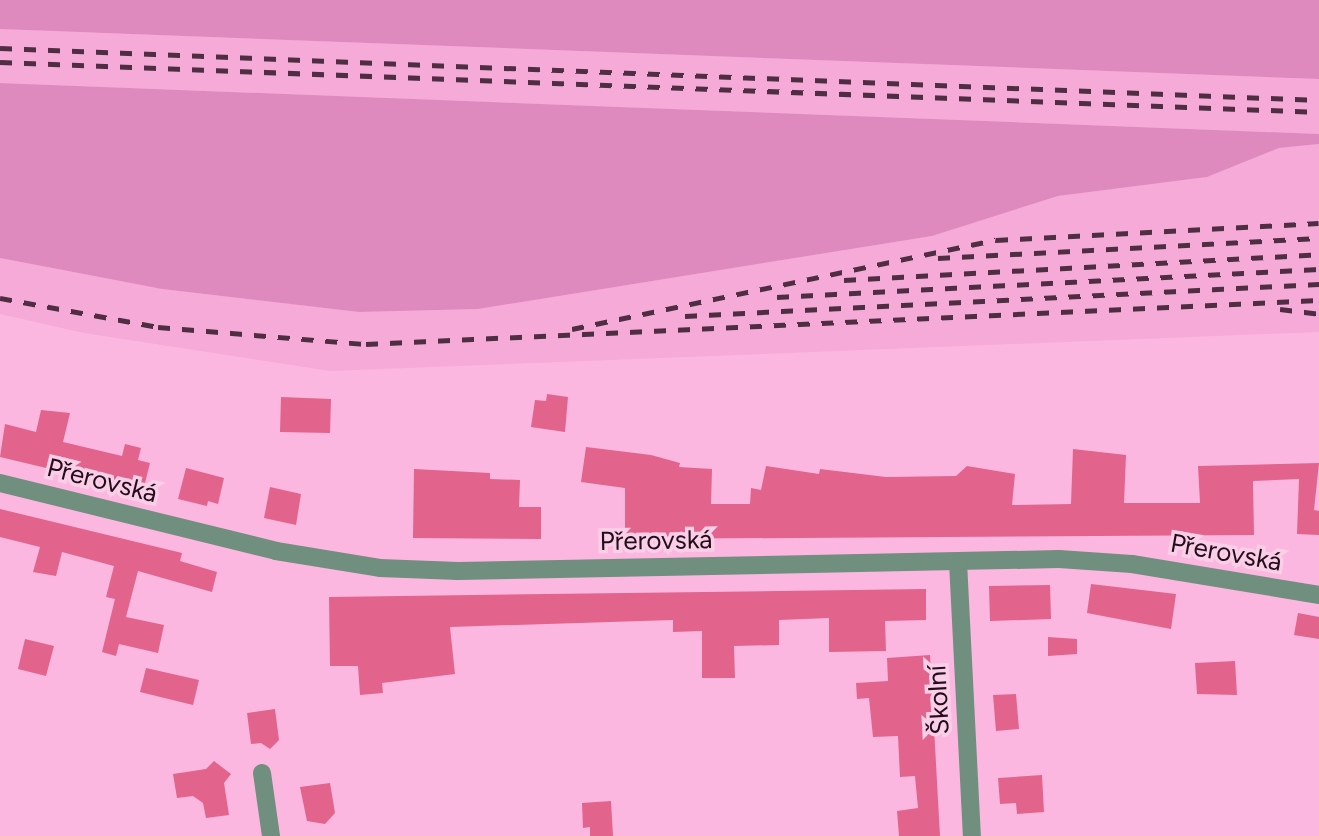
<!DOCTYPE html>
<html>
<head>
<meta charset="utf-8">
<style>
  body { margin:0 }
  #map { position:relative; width:1319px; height:836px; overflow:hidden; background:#fcb7e1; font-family:Figtree,sans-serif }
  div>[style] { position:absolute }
  .built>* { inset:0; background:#f5aad8 }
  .green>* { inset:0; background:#de8abf }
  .building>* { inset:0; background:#e2638c }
  .minor>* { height:18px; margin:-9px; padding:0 9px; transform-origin:9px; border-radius:9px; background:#708f7f }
  .rail>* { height:5px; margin-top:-2.5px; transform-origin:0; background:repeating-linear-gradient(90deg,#4f2e43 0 12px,transparent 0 24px) }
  span { translate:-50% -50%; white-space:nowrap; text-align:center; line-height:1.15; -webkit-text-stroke:7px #f9cfe7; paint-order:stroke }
  .street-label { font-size:26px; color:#240c1b }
</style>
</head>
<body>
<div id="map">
  <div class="built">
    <i style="clip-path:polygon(0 29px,1319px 79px,1319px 134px,0 83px)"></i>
    <i style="clip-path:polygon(1319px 144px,1319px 332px,330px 371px,84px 333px,0 314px,0 258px,162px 289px,359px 312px,478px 309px,932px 236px,1058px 196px,1207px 177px,1279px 148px)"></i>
  </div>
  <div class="green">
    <i style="clip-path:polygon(0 0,1319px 0,1319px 79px,0 29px)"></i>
    <i style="clip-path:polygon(0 83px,1319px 134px,1319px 144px,1279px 148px,1207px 177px,1058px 196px,932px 236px,478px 309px,359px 312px,162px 289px,0 258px)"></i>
  </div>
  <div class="building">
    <i style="clip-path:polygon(547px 394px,568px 397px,565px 432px,531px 427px,535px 400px,546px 401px)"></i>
    <i style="clip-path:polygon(281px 397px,331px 399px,330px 433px,280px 432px)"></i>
    <i style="clip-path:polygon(41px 410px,70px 413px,63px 442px,122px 456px,125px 444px,141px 448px,138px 460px,150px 463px,143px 491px,0 457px,5px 424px,36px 432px)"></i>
    <i style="clip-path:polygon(586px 447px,651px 455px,680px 463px,679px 467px,712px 469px,711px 504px,750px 504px,751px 488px,761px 490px,766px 466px,819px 474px,820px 469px,886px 477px,956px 476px,967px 466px,1015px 474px,1012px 505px,1071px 504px,1073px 449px,1126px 455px,1124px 503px,1200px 503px,1198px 466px,1319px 463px,1314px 510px,1319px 511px,1319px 535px,1297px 534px,1299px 479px,1253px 481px,1254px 535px,625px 539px,625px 488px,581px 482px)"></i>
    <i style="clip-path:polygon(186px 468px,224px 478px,218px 504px,208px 501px,207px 506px,178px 499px)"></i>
    <i style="clip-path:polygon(414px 469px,490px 473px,490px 479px,520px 480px,519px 507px,541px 507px,541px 539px,413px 538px)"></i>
    <i style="clip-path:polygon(270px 487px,301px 494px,296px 525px,264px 518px)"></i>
    <i style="clip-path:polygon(0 509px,182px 553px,180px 561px,217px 572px,212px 592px,138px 571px,126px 617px,164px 625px,158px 653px,119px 644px,116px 656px,102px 652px,115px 599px,106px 597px,114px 566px,62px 552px,56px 576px,33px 572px,40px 547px,0 537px)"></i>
    <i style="clip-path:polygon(1091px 584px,1176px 594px,1171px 629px,1087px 613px)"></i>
    <i style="clip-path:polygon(1050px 585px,1051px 619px,990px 621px,989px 586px)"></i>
    <i style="clip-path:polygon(926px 589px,926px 620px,885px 621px,886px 651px,829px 652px,829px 618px,779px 620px,779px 645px,734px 646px,735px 678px,702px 678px,702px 631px,673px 632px,673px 620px,450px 627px,455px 674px,382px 683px,383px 693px,360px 695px,358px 666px,330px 666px,329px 597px)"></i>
    <i style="clip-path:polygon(1298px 613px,1319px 617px,1319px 639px,1294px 635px)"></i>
    <i style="clip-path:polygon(1048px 637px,1077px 639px,1077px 654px,1048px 656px)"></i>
    <i style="clip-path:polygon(25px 639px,54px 646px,46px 676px,18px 669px)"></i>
    <i style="clip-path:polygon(930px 655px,940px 836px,899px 836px,897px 811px,918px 808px,915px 776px,900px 777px,898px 736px,873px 737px,869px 698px,857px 699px,856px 683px,888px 681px,887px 658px)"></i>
    <i style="clip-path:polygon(1235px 661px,1237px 695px,1197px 694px,1195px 663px)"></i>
    <i style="clip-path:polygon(146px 668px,199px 680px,193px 705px,140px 692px)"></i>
    <i style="clip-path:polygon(1016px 694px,1019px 729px,996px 731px,993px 695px)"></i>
    <i style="clip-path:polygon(275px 709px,279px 740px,270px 749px,261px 743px,251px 744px,247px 713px)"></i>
    <i style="clip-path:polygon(214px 761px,231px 774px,224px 783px,229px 815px,206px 818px,203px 803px,193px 796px,177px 798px,173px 774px,206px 769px)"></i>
    <i style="clip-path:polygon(1042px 775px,1044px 812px,1017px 814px,1016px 803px,1000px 804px,998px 778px)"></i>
    <i style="clip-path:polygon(330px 783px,335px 813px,325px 824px,307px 821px,300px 787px)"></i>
    <i style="clip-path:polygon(611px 801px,613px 836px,590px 836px,590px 827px,583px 828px,582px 803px)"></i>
  </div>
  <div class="minor">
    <i style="left:0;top:483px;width:284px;rotate:13.8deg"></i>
    <i style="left:276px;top:551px;width:105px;rotate:9.3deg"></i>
    <i style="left:380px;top:568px;width:78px;rotate:2.2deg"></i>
    <i style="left:458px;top:571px;width:601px;rotate:-1.14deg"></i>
    <i style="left:1059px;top:559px;width:73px;rotate:3.9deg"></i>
    <i style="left:1132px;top:564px;width:190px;rotate:9.4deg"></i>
    <i style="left:958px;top:562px;width:274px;rotate:87.1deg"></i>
    <i style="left:262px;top:773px;width:64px;rotate:81.9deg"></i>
  </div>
  <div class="rail">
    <i style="left:0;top:48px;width:1320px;rotate:2.26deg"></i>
    <i style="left:0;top:62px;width:1320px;rotate:2.17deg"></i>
    <i style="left:938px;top:258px;width:382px;rotate:-3deg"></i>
    <i style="left:844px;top:280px;width:476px;rotate:-3.1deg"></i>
    <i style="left:777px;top:297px;width:543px;rotate:-2.96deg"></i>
    <i style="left:0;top:298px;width:161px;rotate:10.4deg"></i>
    <i style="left:158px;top:327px;width:209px;rotate:4.7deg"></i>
    <i style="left:366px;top:344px;width:954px;rotate:-2.64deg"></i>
    <i style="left:1280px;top:309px;width:39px;rotate:7deg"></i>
    <i style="left:685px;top:316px;width:635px;rotate:-2.89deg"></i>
    <i style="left:572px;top:329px;width:433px;rotate:-11.9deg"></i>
    <i style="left:996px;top:240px;width:323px;rotate:-3deg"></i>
  </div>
  <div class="street-label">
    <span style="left:102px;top:481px;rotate:14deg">Přerovská</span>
    <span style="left:656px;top:541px;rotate:-1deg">Přerovská</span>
    <span style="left:1226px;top:553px;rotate:10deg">Přerovská</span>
    <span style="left:939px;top:700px;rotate:-93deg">Školní</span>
  </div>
</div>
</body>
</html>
